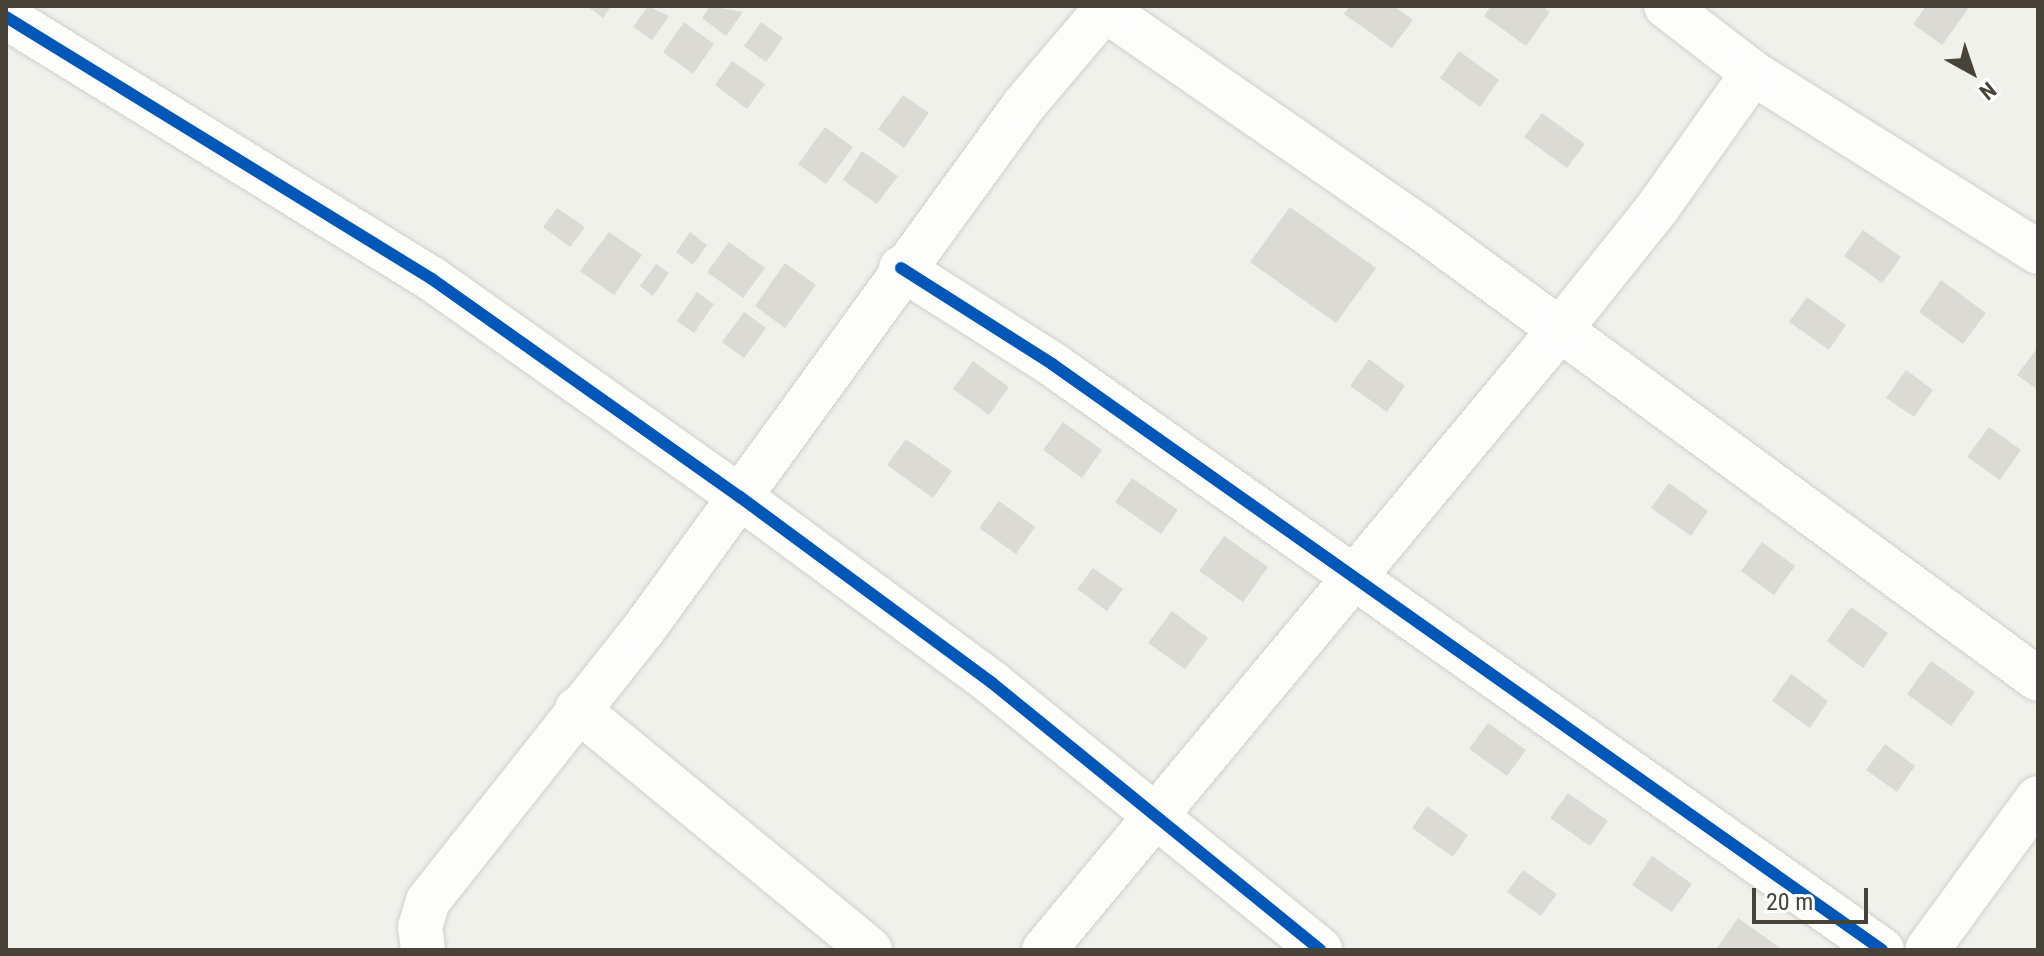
<!DOCTYPE html>
<html>
<head>
<meta charset="utf-8">
<style>
  body { margin:0 }
  #map { position:relative; width:2044px; height:956px; overflow:hidden; background:#f1f1ec; font-family:"Roboto Condensed",sans-serif }
  div>[style] { position:absolute }
  .building>* { inset:0; background:#dbdad4 }
  .roads { filter:drop-shadow(0 0 2px #d0ceca) drop-shadow(0 0 2px #d0ceca) }
  .street>* { height:44px; margin:-22px; padding:0 22px; transform-origin:22px; border-radius:22px; background:#fdfdfc }
  .cycleway>* { height:12px; margin:-6px; padding:0 6px; transform-origin:6px; border-radius:6px; background:#0057b8 }
  span { translate:-50% -50%; white-space:nowrap; text-align:center; line-height:1.15; -webkit-text-stroke:8px #fff; paint-order:stroke }
  .frame { position:absolute; inset:0; border:8px solid #484338; pointer-events:none }
  .north { position:absolute; left:1932px; top:32px; width:80px; height:80px; -webkit-text-stroke:6px #fff; paint-order:stroke; rotate:140deg; font-size:22px; font-weight:700; line-height:32px; text-align:center; color:#484338 }
  .north::after { content:''; display:block; margin:auto; width:28px; height:36px; background:#484338; clip-path:polygon(50% 0,100% 100%,50% 72%,0 100%) }
  .scale { position:absolute; left:1752px; top:888px; width:116px; height:36px; box-sizing:border-box; border:4px solid #484338; border-top:0; padding-left:10px; font-size:24px; line-height:28px; white-space:nowrap; color:#484338; -webkit-text-stroke:6px #fff; paint-order:stroke }
</style>
</head>
<body>
<div id="map">
  <div class="building">
    <i style="clip-path:polygon(587px 6px,611px 6px,603px 18px)"></i>
    <i style="clip-path:polygon(648px 6px,669px 16px,652px 40px,633px 27px)"></i>
    <i style="clip-path:polygon(710px 6px,743px 12px,726px 36px,702px 18px)"></i>
    <i style="clip-path:polygon(1350px 6px,1394px 6px,1413px 20px,1392px 48px,1344px 14px)"></i>
    <i style="clip-path:polygon(1491px 6px,1542px 6px,1550px 12px,1526px 46px,1484px 16px)"></i>
    <i style="clip-path:polygon(1926px 6px,1970px 6px,1942px 45px,1913px 24px)"></i>
    <i style="clip-path:polygon(684px 22px,714px 44px,693px 74px,663px 52px)"></i>
    <i style="clip-path:polygon(761px 22px,783px 38px,766px 62px,744px 46px)"></i>
    <i style="clip-path:polygon(1459px 51px,1499px 80px,1480px 107px,1440px 78px)"></i>
    <i style="clip-path:polygon(732px 61px,765px 84px,747px 109px,715px 85px)"></i>
    <i style="clip-path:polygon(903px 95px,929px 113px,904px 148px,878px 129px)"></i>
    <i style="clip-path:polygon(1542px 113px,1585px 144px,1567px 168px,1524px 137px)"></i>
    <i style="clip-path:polygon(825px 127px,853px 147px,826px 184px,798px 164px)"></i>
    <i style="clip-path:polygon(862px 151px,898px 176px,877px 204px,843px 180px)"></i>
    <i style="clip-path:polygon(1290px 207px,1376px 268px,1336px 323px,1250px 262px)"></i>
    <i style="clip-path:polygon(557px 208px,585px 227px,570px 247px,543px 227px)"></i>
    <i style="clip-path:polygon(1863px 230px,1901px 257px,1882px 283px,1844px 256px)"></i>
    <i style="clip-path:polygon(609px 232px,642px 255px,614px 295px,580px 271px)"></i>
    <i style="clip-path:polygon(690px 232px,707px 245px,693px 265px,676px 252px)"></i>
    <i style="clip-path:polygon(729px 242px,765px 268px,743px 298px,707px 272px)"></i>
    <i style="clip-path:polygon(785px 263px,816px 285px,785px 328px,755px 306px)"></i>
    <i style="clip-path:polygon(656px 264px,669px 273px,653px 296px,640px 286px)"></i>
    <i style="clip-path:polygon(1941px 280px,1986px 313px,1963px 344px,1919px 312px)"></i>
    <i style="clip-path:polygon(697px 292px,714px 304px,694px 333px,677px 321px)"></i>
    <i style="clip-path:polygon(1807px 297px,1846px 325px,1829px 350px,1789px 322px)"></i>
    <i style="clip-path:polygon(744px 312px,766px 328px,744px 358px,722px 342px)"></i>
    <i style="clip-path:polygon(2038px 347px,2038px 390px,2017px 375px)"></i>
    <i style="clip-path:polygon(1369px 359px,1405px 386px,1387px 412px,1350px 386px)"></i>
    <i style="clip-path:polygon(973px 361px,1009px 387px,989px 415px,953px 389px)"></i>
    <i style="clip-path:polygon(1906px 370px,1933px 390px,1914px 417px,1886px 398px)"></i>
    <i style="clip-path:polygon(1063px 422px,1102px 450px,1082px 478px,1043px 450px)"></i>
    <i style="clip-path:polygon(1989px 427px,2021px 450px,2000px 480px,1967px 457px)"></i>
    <i style="clip-path:polygon(906px 439px,952px 471px,933px 498px,887px 465px)"></i>
    <i style="clip-path:polygon(1132px 478px,1178px 510px,1161px 534px,1115px 502px)"></i>
    <i style="clip-path:polygon(1669px 483px,1708px 511px,1691px 536px,1651px 508px)"></i>
    <i style="clip-path:polygon(999px 501px,1035px 527px,1016px 554px,979px 528px)"></i>
    <i style="clip-path:polygon(1224px 536px,1268px 567px,1243px 602px,1199px 571px)"></i>
    <i style="clip-path:polygon(1762px 542px,1795px 566px,1774px 595px,1741px 571px)"></i>
    <i style="clip-path:polygon(1093px 568px,1123px 589px,1107px 611px,1077px 589px)"></i>
    <i style="clip-path:polygon(1851px 607px,1888px 633px,1863px 668px,1827px 641px)"></i>
    <i style="clip-path:polygon(1172px 611px,1208px 638px,1185px 669px,1148px 643px)"></i>
    <i style="clip-path:polygon(1931px 661px,1975px 692px,1951px 726px,1907px 694px)"></i>
    <i style="clip-path:polygon(1791px 674px,1828px 701px,1810px 728px,1772px 701px)"></i>
    <i style="clip-path:polygon(1488px 723px,1526px 750px,1507px 776px,1469px 749px)"></i>
    <i style="clip-path:polygon(1885px 744px,1915px 766px,1897px 792px,1866px 770px)"></i>
    <i style="clip-path:polygon(1568px 793px,1608px 821px,1590px 846px,1550px 818px)"></i>
    <i style="clip-path:polygon(1427px 806px,1468px 835px,1453px 857px,1412px 828px)"></i>
    <i style="clip-path:polygon(1652px 856px,1692px 884px,1672px 912px,1632px 885px)"></i>
    <i style="clip-path:polygon(1523px 870px,1557px 894px,1541px 916px,1507px 892px)"></i>
    <i style="clip-path:polygon(1738px 918px,1780px 948px,1778px 950px,1717px 948px)"></i>
  </div>
  <div class="roads">
    <div class="street">
      <i style="left:1666px;top:6px;width:110px;rotate:37.6deg"></i>
      <i style="left:1753px;top:73px;width:337px;rotate:32.1deg"></i>
      <i style="left:1105px;top:10px;width:384px;rotate:34.6deg"></i>
      <i style="left:1421px;top:228px;width:764px;rotate:36.17deg"></i>
      <i style="left:6px;top:17px;width:500px;rotate:31.59deg"></i>
      <i style="left:432px;top:279px;width:377px;rotate:35.3deg"></i>
      <i style="left:740px;top:497px;width:313px;rotate:36.4deg"></i>
      <i style="left:992px;top:683px;width:423px;rotate:39.1deg"></i>
      <i style="left:901px;top:268px;width:179px;rotate:32.4deg"></i>
      <i style="left:1052px;top:364px;width:1016px;rotate:35.22deg"></i>
      <i style="left:577px;top:709px;width:379px;rotate:39.4deg"></i>
      <i style="left:423px;top:950px;width:23px;rotate:-97deg"></i>
      <i style="left:420px;top:927px;width:27px;rotate:-73deg"></i>
      <i style="left:428px;top:901px;width:346px;rotate:-51.6deg"></i>
      <i style="left:643px;top:630px;width:649px;rotate:-54.03deg"></i>
      <i style="left:1024px;top:105px;width:130px;rotate:-49.7deg"></i>
      <i style="left:1044px;top:950px;width:804px;rotate:-50.25deg"></i>
      <i style="left:1558px;top:332px;width:160px;rotate:-51.3deg"></i>
      <i style="left:1658px;top:207px;width:164px;rotate:-54.7deg"></i>
      <i style="left:1927px;top:950px;width:188px;rotate:-53.9deg"></i>
    </div>
  </div>
  <div class="cycleway">
    <i style="left:6px;top:17px;width:500px;rotate:31.59deg"></i>
    <i style="left:432px;top:279px;width:377px;rotate:35.3deg"></i>
    <i style="left:740px;top:497px;width:313px;rotate:36.4deg"></i>
    <i style="left:992px;top:683px;width:423px;rotate:39.1deg"></i>
    <i style="left:901px;top:268px;width:179px;rotate:32.4deg"></i>
    <i style="left:1052px;top:364px;width:1016px;rotate:35.22deg"></i>
  </div>
  <div class="frame"></div>
  <div class="north">N</div>
  <div class="scale">20 m</div>
</div>
</body>
</html>
